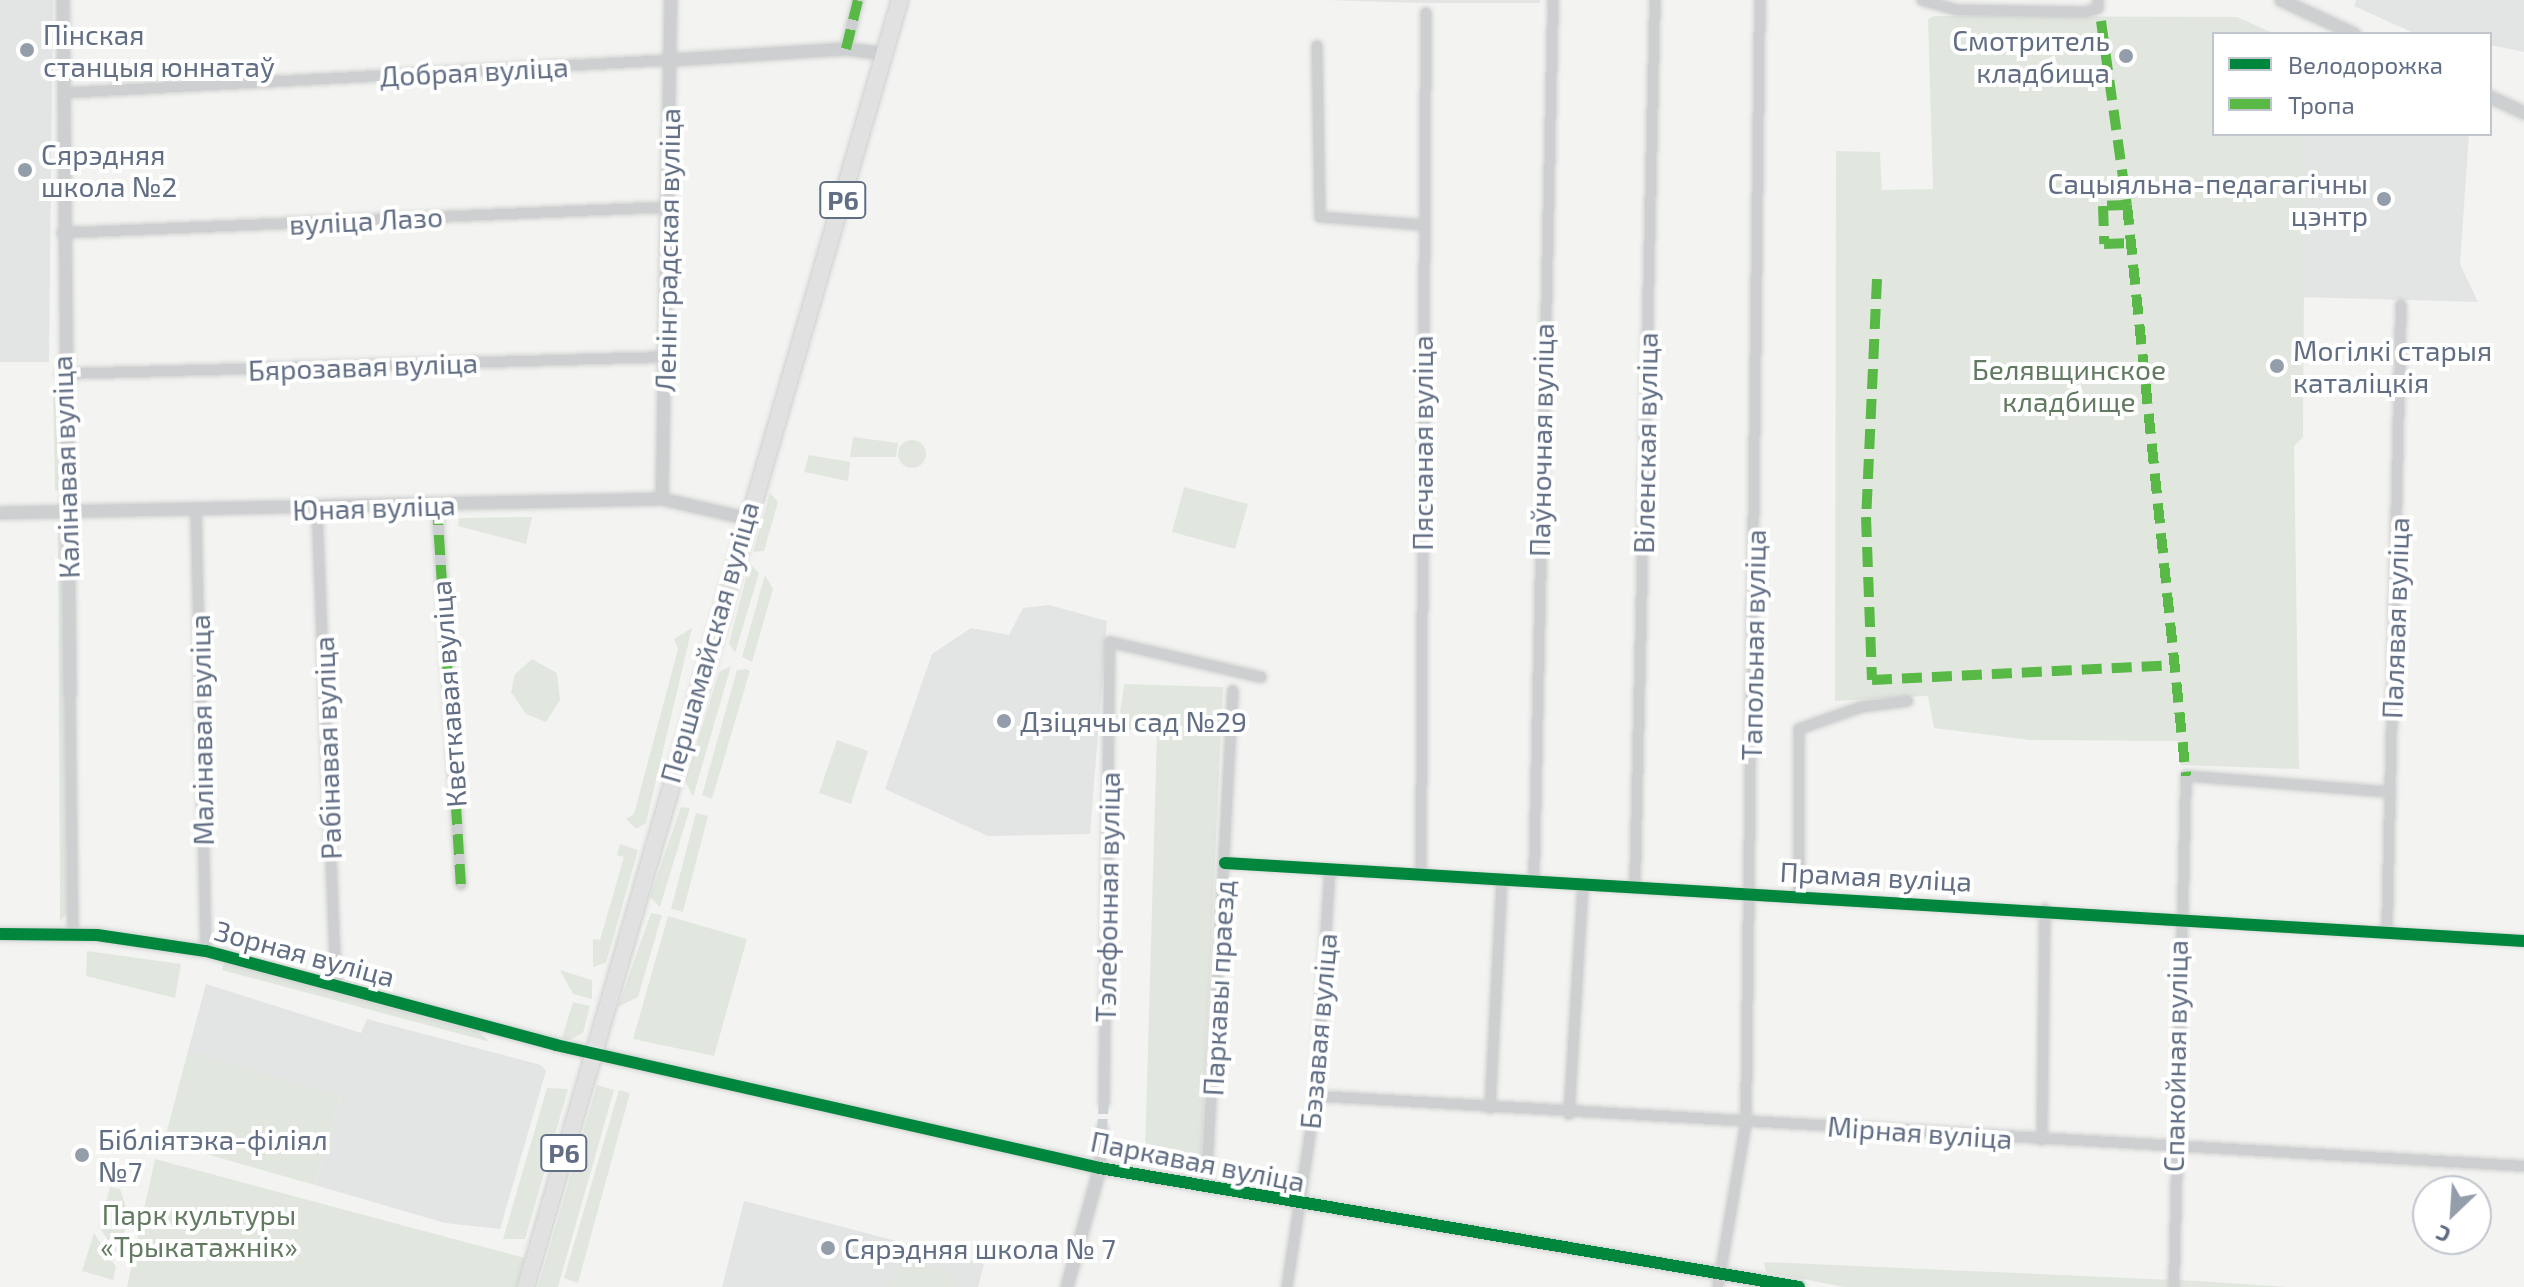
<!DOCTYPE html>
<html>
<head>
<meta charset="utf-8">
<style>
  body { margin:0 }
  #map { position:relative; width:2524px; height:1287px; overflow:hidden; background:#f3f4f1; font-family:"Exo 2",sans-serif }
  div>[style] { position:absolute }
  .built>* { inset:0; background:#e3e4e4 }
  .green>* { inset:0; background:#e1e7df }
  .round { border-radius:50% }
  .minor-tunnel>* { height:10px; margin-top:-5px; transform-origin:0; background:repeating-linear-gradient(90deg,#ced2d6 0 10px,transparent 0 15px) }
  .roads { filter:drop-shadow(0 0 2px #ced0d0) drop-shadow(0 0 2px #ced0d0) }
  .minor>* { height:10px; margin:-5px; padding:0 5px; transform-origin:5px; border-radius:5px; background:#cecfd0 }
  .tertiary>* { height:12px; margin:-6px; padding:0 6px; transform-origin:6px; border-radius:6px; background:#cecfd0 }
  .primary>* { height:16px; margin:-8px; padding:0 8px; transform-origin:8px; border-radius:8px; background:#e1e1e2 }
  .quiet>* { height:10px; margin-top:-5px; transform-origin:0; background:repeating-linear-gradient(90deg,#58b947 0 20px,transparent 0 30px) }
  .cycleway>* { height:12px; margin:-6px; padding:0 6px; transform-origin:6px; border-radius:6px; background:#00873e }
  .dots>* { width:22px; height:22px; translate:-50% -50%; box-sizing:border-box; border:4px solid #fff; border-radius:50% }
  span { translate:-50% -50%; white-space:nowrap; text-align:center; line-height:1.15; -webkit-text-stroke:8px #fff; paint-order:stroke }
  .shield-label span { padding:2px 6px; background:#fff; border:2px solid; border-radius:6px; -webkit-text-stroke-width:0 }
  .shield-label { font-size:26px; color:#616e84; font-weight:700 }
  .poi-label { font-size:28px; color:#616e84 }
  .left { translate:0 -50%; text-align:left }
  .right { translate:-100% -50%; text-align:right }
  .street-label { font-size:28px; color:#616e84 }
  .park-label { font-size:28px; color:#617a60 }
  .legend { position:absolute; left:2212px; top:32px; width:280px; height:104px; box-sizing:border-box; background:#fff; border:2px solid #c0c5ce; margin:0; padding:10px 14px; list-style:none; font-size:24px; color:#616e84 }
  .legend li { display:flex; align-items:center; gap:16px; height:40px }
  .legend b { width:40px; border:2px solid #c0c5ce }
  .north { position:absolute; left:2412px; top:1175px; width:80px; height:80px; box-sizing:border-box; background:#fff; border:2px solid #c0c5ce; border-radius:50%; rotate:205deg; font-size:22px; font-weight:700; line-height:32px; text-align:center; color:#616e84 }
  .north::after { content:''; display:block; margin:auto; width:28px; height:36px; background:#949daa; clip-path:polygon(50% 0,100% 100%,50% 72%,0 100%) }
</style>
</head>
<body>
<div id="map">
  <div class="built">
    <i style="clip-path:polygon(0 0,53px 0,49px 362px,0 362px)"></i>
    <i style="clip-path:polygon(1327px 0,1540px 0,1540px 3px,1417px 3px)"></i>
    <i style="clip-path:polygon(2356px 0,2524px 0,2524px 52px,2490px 45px,2490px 34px,2416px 34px,2354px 6px)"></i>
    <i style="clip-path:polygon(2305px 134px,2469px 134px,2460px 264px,2478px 302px,2300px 297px)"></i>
    <i style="clip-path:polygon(1049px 605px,1107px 621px,1090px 834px,988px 836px,885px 789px,932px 654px,971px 628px,1009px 635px,1023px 608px)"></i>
    <i style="clip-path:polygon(206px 984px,361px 1033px,367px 1019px,541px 1065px,546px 1071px,500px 1229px,445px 1223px,315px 1185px,341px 1097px,188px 1051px)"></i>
    <i style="clip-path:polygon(744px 1201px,984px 1264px,978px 1287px,722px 1287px)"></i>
  </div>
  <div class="green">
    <i style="clip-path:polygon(1934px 16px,2237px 17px,2275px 34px,2214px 34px,2214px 134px,2305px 134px,2303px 437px,2294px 446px,2299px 769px,2181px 765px,2178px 741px,2029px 740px,1934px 728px,1928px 696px,1835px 701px,1836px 151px,1880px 152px,1882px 190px,1933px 189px,1928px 19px)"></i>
    <i style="clip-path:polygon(55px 388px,59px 490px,55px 491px,53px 390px)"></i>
    <i style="clip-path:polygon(853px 437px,898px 443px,896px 457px,850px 457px)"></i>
    <i class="round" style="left:898px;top:440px;width:28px;height:28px"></i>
    <i style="clip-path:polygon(809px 455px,850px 462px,848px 481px,804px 472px)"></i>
    <i style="clip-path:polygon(1184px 487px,1248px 504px,1235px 549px,1172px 532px)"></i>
    <i style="clip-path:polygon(770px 493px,778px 502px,764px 551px,753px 552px)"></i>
    <i style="clip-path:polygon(532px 517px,526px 544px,458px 526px,459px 518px)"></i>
    <i style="clip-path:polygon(58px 533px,65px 534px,67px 913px,60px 922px)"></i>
    <i style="clip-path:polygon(750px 563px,759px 573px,735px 653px,729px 643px)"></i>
    <i style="clip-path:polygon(765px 575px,773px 589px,752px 662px,742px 657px)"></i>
    <i style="clip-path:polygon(692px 628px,646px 823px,636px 829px,626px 819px,634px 814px,678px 649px,674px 639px)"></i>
    <i style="clip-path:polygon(532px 659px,557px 673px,560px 700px,546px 722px,526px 714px,511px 692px,515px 674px)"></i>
    <i style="clip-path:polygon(731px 666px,693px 797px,685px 781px,719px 672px)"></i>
    <i style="clip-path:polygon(746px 669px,750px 671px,712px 799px,702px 795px,737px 670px)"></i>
    <i style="clip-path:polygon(1124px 684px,1223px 687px,1201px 1166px,1145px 1153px,1157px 731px,1118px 729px)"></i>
    <i style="clip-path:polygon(837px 740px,868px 751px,851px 804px,819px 793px)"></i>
    <i style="clip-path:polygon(681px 807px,690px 808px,660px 907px,650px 897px)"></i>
    <i style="clip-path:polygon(696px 813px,708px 816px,683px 912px,671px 909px)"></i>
    <i style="clip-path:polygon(620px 844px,638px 850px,606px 963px,593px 967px,593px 939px,600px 940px,624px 857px,617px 855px)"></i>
    <i style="clip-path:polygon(651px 913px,662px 915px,638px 997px,618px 1007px)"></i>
    <i style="clip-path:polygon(668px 916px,747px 939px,714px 1056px,633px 1039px)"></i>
    <i style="clip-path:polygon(87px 951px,181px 964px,175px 998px,86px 976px)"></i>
    <i style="clip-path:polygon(224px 963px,478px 1031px,490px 1042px,222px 970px)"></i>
    <i style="clip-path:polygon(560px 970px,592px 980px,592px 999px,573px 994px)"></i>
    <i style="clip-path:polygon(573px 1002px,590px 1006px,583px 1033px,569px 1040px,562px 1038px)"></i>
    <i style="clip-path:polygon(188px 1051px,341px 1097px,315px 1185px,164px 1142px)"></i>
    <i style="clip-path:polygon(597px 1085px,614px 1090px,558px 1287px,538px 1287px)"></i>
    <i style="clip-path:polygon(547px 1088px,568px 1089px,525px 1239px,503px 1239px)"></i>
    <i style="clip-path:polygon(619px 1090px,630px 1093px,578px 1283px,564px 1278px)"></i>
    <i style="clip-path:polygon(155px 1159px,525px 1258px,517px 1287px,127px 1287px)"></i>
    <i style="clip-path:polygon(110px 1187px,120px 1189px,129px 1216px,118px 1255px,99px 1227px)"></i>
    <i style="clip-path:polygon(94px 1233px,116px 1267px,113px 1280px,82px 1271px)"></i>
    <i style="clip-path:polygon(1764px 1262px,2198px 1281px,2288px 1287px,1844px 1287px,1766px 1272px)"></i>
    <i style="clip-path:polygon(918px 1263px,945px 1272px,956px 1287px,885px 1287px,899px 1269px)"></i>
  </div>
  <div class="minor-tunnel">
    <i style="left:1102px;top:1129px;width:26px;rotate:-86deg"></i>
  </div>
  <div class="roads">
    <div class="minor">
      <i style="left:1922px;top:0;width:37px;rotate:16deg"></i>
      <i style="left:1958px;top:10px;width:127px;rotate:0.9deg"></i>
      <i style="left:2085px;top:12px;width:14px;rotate:-17deg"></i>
      <i style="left:2098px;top:8px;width:8px;rotate:-90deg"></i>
      <i style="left:1317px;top:46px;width:171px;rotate:89deg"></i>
      <i style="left:1320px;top:217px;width:105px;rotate:4.4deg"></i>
      <i style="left:846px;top:49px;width:50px;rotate:-76.2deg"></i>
      <i style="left:63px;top:93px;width:609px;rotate:-3.11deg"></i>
      <i style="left:62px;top:233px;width:608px;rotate:-2.45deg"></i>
      <i style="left:61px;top:374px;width:604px;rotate:-1.61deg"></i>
      <i style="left:437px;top:505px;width:380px;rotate:86.4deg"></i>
      <i style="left:196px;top:510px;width:441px;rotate:88.7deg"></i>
      <i style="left:317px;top:510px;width:476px;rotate:87.7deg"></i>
      <i style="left:70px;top:694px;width:239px;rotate:89.3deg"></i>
      <i style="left:1225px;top:863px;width:1301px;rotate:3.44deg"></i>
      <i style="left:1421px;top:874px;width:861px;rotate:-89.67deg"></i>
      <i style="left:1534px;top:881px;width:881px;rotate:-88.76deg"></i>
      <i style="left:1635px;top:886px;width:886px;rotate:-88.71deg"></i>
      <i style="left:1799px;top:897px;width:168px;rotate:-90deg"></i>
      <i style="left:1799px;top:729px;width:66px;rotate:-19.5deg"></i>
      <i style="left:1861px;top:707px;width:47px;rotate:-7.3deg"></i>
      <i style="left:2387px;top:932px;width:627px;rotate:-88.72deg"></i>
      <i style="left:1316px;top:1096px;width:1210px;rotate:3.32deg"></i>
      <i style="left:1104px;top:1103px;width:461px;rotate:-89.3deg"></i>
      <i style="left:1110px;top:642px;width:155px;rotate:13.1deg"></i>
      <i style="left:1490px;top:1108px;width:229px;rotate:-87deg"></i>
      <i style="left:1569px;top:1114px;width:231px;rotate:-86.5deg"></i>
      <i style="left:2042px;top:1140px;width:231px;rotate:-89.3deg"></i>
      <i style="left:1100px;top:1168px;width:39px;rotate:-87deg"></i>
      <i style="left:1206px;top:1188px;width:498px;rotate:-86.9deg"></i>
      <i style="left:1287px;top:1287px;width:193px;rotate:-81.4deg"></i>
      <i style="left:1316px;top:1096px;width:227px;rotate:-86.5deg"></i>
      <i style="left:1718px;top:1287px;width:166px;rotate:-80.3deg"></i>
      <i style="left:1746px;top:1123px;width:1123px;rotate:-89.29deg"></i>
      <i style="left:2174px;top:1287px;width:511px;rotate:-88.65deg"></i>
      <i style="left:2186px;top:776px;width:205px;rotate:4.5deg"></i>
    </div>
    <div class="tertiary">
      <i style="left:63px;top:0;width:694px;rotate:89.42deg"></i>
      <i style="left:2281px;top:0;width:81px;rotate:25deg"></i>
      <i style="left:671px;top:60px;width:175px;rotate:-3.6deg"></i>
      <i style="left:846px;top:49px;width:39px;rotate:7deg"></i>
      <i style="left:2490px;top:97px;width:38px;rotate:25deg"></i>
      <i style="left:662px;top:499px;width:499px;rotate:-89deg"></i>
      <i style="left:0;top:513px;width:662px;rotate:-1.21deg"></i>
      <i style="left:662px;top:499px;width:85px;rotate:12.9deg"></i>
      <i style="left:0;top:934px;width:97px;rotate:0.6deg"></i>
      <i style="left:97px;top:935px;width:110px;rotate:8.4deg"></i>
      <i style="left:206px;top:951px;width:362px;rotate:15deg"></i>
      <i style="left:556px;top:1045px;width:558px;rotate:12.74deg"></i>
      <i style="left:1100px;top:1168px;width:709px;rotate:9.66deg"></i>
      <i style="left:1067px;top:1287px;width:123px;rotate:-74.5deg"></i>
    </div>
    <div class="primary">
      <i style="left:526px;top:1287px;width:1340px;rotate:-73.8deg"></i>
    </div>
  </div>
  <div class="quiet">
    <i style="left:2101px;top:21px;width:186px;rotate:82deg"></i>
    <i style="left:2127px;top:205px;width:574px;rotate:84.1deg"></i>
    <i style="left:846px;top:49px;width:50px;rotate:-76.2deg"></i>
    <i style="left:2127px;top:205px;width:24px;rotate:178deg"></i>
    <i style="left:2103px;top:206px;width:38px;rotate:88deg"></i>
    <i style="left:2104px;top:244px;width:27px;rotate:-2deg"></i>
    <i style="left:1877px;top:279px;width:238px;rotate:92.6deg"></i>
    <i style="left:1866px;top:517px;width:163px;rotate:87.9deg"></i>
    <i style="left:1872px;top:680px;width:305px;rotate:-2.8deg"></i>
    <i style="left:437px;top:505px;width:380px;rotate:86.4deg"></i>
  </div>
  <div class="cycleway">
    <i style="left:1225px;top:863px;width:1301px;rotate:3.44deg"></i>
    <i style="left:0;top:934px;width:97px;rotate:0.6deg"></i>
    <i style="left:97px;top:935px;width:110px;rotate:8.4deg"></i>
    <i style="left:206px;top:951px;width:362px;rotate:15deg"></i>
    <i style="left:556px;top:1045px;width:558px;rotate:12.74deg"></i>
    <i style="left:1100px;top:1168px;width:709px;rotate:9.66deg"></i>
  </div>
  <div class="dots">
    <i style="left:27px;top:50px;background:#949daa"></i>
    <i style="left:2126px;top:56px;background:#949daa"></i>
    <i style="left:25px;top:170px;background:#949daa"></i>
    <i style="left:2384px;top:199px;background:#949daa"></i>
    <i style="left:2277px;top:366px;background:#949daa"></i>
    <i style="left:1004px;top:721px;background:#949daa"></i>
    <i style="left:82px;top:1155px;background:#949daa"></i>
    <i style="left:828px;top:1248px;background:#949daa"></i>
  </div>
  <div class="shield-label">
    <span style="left:843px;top:200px">Р6</span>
    <span style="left:564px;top:1153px">Р6</span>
  </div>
  <div class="poi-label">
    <span class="left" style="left:43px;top:50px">Пінская<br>станцыя юннатаў</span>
    <span class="right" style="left:2110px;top:56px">Смотритель<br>кладбища</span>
    <span class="left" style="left:41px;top:170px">Сярэдняя<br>школа №2</span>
    <span class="right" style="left:2368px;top:199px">Сацыяльна-педагагічны<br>цэнтр</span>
    <span class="left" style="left:2293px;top:366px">Могілкі старыя<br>каталіцкія</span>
    <span class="left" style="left:1020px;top:721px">Дзіцячы сад №29</span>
    <span class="left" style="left:98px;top:1155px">Бібліятэка-філіял<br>№7</span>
    <span class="left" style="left:844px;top:1248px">Сярэдняя школа № 7</span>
  </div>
  <div class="street-label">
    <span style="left:474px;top:71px;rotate:-3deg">Добрая вуліца</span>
    <span style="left:366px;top:220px;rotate:-3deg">вуліца Лазо</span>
    <span style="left:667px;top:250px;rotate:-89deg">Ленінградская вуліца</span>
    <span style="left:363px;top:366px;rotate:-2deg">Бярозавая вуліца</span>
    <span style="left:1541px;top:440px;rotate:-89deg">Паўночная вуліца</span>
    <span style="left:1422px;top:443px;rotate:-90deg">Пясчаная вуліца</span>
    <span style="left:1645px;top:443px;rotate:-89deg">Віленская вуліца</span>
    <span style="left:65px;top:467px;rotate:-92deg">Калінавая вуліца</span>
    <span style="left:374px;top:507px;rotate:-2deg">Юная вуліца</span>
    <span style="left:2395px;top:618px;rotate:-88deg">Палявая вуліца</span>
    <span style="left:709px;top:642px;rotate:-74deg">Першамайская вуліца</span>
    <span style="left:1753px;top:645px;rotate:-89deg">Тапольная вуліца</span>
    <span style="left:448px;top:694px;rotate:-94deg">Кветкавая вуліца</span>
    <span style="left:201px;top:730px;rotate:-91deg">Малінавая вуліца</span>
    <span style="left:327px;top:748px;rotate:-92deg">Рабінавая вуліца</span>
    <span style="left:1876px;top:876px;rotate:3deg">Прамая вуліца</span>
    <span style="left:1107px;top:897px;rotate:-89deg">Тэлефонная вуліца</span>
    <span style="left:305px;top:953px;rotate:15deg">Зорная вуліца</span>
    <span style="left:1218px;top:988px;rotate:-87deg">Паркавы праезд</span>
    <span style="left:1318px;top:1031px;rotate:-85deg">Бэзавая вуліца</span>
    <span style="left:2175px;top:1056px;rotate:-89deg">Спакойная вуліца</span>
    <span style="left:1920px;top:1132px;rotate:4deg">Мірная вуліца</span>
    <span style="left:1198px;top:1161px;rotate:11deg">Паркавая вуліца</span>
  </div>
  <div class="park-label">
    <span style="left:2069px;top:385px">Белявщинское<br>кладбище</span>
    <span style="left:199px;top:1230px">Парк культуры<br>«Трыкатажнік»</span>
  </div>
  <ul class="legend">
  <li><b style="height:10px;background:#00873e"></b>Велодорожка</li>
  <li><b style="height:10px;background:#58b947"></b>Тропа</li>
  </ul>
  <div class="north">С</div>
</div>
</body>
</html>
